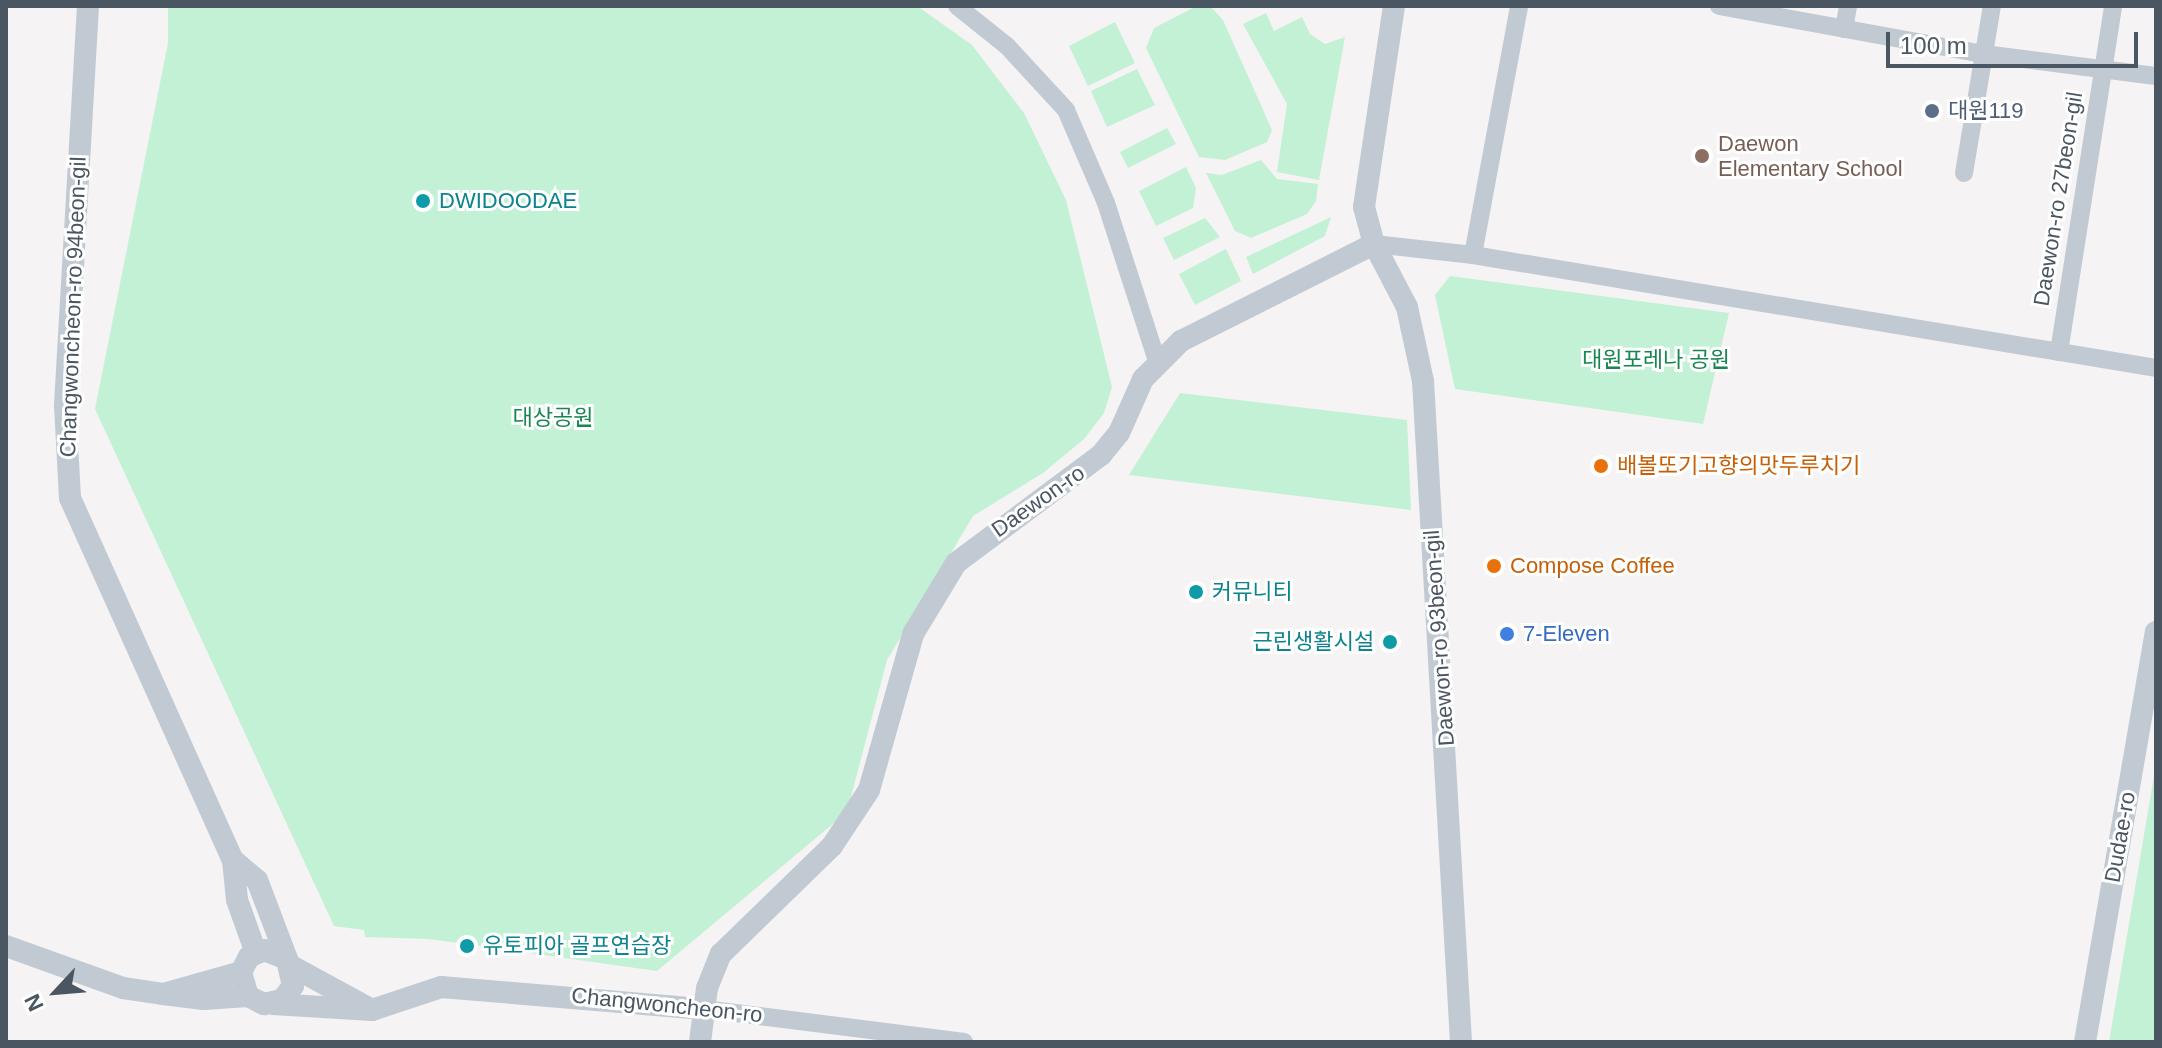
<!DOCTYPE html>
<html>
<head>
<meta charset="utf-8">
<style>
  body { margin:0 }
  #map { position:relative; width:2162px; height:1048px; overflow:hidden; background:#f5f3f3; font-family:Arial,"Noto Sans KR",sans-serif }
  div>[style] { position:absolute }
  .green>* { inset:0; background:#c3f1d5 }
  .minor>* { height:18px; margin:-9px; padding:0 9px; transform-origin:9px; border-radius:9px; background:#c1cad2 }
  .tertiary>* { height:22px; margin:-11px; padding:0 11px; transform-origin:11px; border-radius:11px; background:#c1cad2 }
  .dots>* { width:22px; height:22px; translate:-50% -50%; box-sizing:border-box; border:4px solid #fff; border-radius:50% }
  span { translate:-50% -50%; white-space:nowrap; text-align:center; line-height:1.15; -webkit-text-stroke:6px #fff; paint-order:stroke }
  .service-label { font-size:22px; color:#4e5e75 }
  .left { translate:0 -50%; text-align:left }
  .education-label { font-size:22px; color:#785e54 }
  .street-label { font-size:22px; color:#4a5661 }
  .culture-label { font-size:22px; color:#0d838f }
  .right { translate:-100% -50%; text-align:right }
  .park-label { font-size:22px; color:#17864f }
  .food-label { font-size:22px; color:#c56008 }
  .shop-label { font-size:22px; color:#366cbe }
  .frame { position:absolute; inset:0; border:8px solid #4a5661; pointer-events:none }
  .north { position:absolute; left:16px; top:952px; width:80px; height:80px; -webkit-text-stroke:6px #fff; paint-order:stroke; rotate:244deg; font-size:22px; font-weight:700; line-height:32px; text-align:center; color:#4a5661 }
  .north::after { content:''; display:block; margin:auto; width:28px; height:36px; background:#4a5661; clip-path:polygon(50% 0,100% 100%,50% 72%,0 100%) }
  .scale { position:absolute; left:1886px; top:32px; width:252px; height:36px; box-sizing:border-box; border:4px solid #4a5661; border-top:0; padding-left:10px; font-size:24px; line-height:28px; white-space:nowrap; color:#4a5661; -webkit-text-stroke:6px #fff; paint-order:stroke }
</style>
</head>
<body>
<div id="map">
  <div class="green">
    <i style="clip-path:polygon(168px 6px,917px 6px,972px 45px,1024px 113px,1066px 200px,1112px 387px,1104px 413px,1084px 439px,1043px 473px,973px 516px,887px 660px,847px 812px,657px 971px,429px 939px,365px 937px,364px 930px,334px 926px,95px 409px,168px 43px)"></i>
    <i style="clip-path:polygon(1197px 6px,1210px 6px,1223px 20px,1272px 130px,1267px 142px,1225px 160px,1199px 157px,1146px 48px,1154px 28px)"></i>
    <i style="clip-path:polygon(1266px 13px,1274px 31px,1302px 17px,1310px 34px,1325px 44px,1345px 37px,1319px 180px,1277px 172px,1287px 104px,1243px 24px)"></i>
    <i style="clip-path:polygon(1115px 22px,1135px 63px,1088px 86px,1069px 46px)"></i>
    <i style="clip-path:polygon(1137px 69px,1155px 105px,1107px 127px,1091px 91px)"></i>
    <i style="clip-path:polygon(1167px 128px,1176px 144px,1128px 168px,1120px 152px)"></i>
    <i style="clip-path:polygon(1261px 160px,1277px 179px,1318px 184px,1316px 201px,1307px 214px,1251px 238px,1235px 231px,1206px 173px,1222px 175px)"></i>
    <i style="clip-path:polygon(1186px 167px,1196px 188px,1193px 208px,1156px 226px,1139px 191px)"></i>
    <i style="clip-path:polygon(1331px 217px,1325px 236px,1253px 274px,1246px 257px)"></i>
    <i style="clip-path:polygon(1205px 218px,1220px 237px,1174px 260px,1163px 238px)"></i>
    <i style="clip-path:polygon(1226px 249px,1241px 281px,1195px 305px,1179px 274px)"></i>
    <i style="clip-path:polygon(1450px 276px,1729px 313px,1703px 424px,1455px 389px,1435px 295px)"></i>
    <i style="clip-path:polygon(1180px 393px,1407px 420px,1411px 510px,1129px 475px)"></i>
    <i style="clip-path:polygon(2156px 764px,2156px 1042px,2109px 1042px)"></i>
  </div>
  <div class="minor">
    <i style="left:957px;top:6px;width:64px;rotate:38.7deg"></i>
    <i style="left:1007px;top:46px;width:87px;rotate:47.3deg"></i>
    <i style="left:1066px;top:110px;width:101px;rotate:66.7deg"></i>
    <i style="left:1106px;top:203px;width:169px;rotate:72.1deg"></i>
    <i style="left:1719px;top:6px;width:269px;rotate:10.3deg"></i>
    <i style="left:1984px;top:54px;width:173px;rotate:7.3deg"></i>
    <i style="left:1844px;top:29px;width:23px;rotate:-80deg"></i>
    <i style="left:1964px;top:173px;width:169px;rotate:-80.5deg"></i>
    <i style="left:1374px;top:244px;width:100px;rotate:6.3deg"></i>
    <i style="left:1473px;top:255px;width:692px;rotate:9.39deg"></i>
    <i style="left:1473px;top:255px;width:253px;rotate:-79.5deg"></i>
    <i style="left:2059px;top:352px;width:350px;rotate:-81.1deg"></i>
    <i style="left:704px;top:1009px;width:262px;rotate:7.2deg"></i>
  </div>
  <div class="tertiary">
    <i style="left:88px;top:6px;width:401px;rotate:93.3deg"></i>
    <i style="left:65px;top:406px;width:92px;rotate:86.9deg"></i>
    <i style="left:70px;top:498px;width:397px;rotate:65.8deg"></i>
    <i style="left:1394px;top:6px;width:203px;rotate:98.5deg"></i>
    <i style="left:1364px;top:207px;width:38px;rotate:75deg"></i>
    <i style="left:1374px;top:244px;width:71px;rotate:62.4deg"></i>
    <i style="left:1407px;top:307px;width:76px;rotate:77.8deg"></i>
    <i style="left:1423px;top:381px;width:662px;rotate:86.71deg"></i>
    <i style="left:6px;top:946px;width:124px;rotate:19.7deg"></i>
    <i style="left:123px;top:988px;width:40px;rotate:8.5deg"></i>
    <i style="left:256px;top:953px;width:56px;rotate:-109.7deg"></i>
    <i style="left:237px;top:900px;width:40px;rotate:-95.7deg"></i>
    <i style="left:233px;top:860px;width:31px;rotate:40deg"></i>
    <i style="left:257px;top:880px;width:85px;rotate:69.2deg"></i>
    <i style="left:241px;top:972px;width:25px;rotate:74deg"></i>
    <i style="left:248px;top:996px;width:18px;rotate:27deg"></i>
    <i style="left:264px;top:1004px;width:18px;rotate:-13deg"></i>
    <i style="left:282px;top:1000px;width:18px;rotate:-52deg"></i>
    <i style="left:293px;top:986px;width:28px;rotate:-103deg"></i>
    <i style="left:287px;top:959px;width:25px;rotate:-159deg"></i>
    <i style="left:264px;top:950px;width:17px;rotate:155deg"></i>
    <i style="left:249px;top:957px;width:17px;rotate:118deg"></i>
    <i style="left:241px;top:972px;width:81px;rotate:164.2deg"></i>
    <i style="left:163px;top:994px;width:41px;rotate:7deg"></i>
    <i style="left:204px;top:999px;width:44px;rotate:-3.9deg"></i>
    <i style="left:273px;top:1004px;width:99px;rotate:3.5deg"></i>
    <i style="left:372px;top:1010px;width:90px;rotate:-151.4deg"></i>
    <i style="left:372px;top:1010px;width:73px;rotate:-18.4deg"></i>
    <i style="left:441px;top:987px;width:264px;rotate:4.8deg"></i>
    <i style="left:700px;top:1042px;width:54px;rotate:-82.6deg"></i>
    <i style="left:707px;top:988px;width:37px;rotate:-68deg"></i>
    <i style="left:721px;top:954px;width:155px;rotate:-44.2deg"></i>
    <i style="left:832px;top:846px;width:67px;rotate:-56.5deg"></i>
    <i style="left:869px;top:790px;width:162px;rotate:-74.2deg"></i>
    <i style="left:913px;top:634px;width:83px;rotate:-58.8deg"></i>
    <i style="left:956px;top:563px;width:181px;rotate:-36.7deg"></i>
    <i style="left:1101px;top:455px;width:28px;rotate:-51deg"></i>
    <i style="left:1119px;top:433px;width:59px;rotate:-66deg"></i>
    <i style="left:1143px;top:379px;width:54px;rotate:-45deg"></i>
    <i style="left:1181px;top:341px;width:216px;rotate:-26.7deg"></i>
    <i style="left:2085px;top:1042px;width:416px;rotate:-80.2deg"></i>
  </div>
  <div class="dots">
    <i style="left:1932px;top:111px;background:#5c6f8a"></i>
    <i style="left:1702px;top:156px;background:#8d6e63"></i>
    <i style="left:423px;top:201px;background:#0f9aa8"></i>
    <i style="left:1601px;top:466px;background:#e8710a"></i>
    <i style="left:1494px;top:566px;background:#e8710a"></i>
    <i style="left:1196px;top:592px;background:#0f9aa8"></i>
    <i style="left:1507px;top:634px;background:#3f7fe0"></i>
    <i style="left:1390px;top:642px;background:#0f9aa8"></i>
    <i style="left:467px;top:946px;background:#0f9aa8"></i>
  </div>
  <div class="service-label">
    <span class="left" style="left:1948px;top:111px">대원119</span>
  </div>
  <div class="education-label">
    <span class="left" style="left:1718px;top:156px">Daewon<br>Elementary School</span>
  </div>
  <div class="street-label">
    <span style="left:2058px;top:199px;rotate:-81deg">Daewon-ro 27beon-gil</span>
    <span style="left:73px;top:307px;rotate:-88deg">Changwoncheon-ro 94beon-gil</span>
    <span style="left:1038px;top:501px;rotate:-35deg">Daewon-ro</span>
    <span style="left:1439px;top:638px;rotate:-94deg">Daewon-ro 93beon-gil</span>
    <span style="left:2120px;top:837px;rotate:-80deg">Dudae-ro</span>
    <span style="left:667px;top:1005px;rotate:6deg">Changwoncheon-ro</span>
  </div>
  <div class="culture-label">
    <span class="left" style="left:439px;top:201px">DWIDOODAE</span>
    <span class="left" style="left:1212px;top:592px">커뮤니티</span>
    <span class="right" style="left:1374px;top:642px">근린생활시설</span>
    <span class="left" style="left:483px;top:946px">유토피아 골프연습장</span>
  </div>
  <div class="park-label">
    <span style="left:1656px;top:360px">대원포레나 공원</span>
    <span style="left:553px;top:418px">대상공원</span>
  </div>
  <div class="food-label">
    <span class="left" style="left:1617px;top:466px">배볼또기고향의맛두루치기</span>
    <span class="left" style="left:1510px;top:566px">Compose Coffee</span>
  </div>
  <div class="shop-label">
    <span class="left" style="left:1523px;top:634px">7-Eleven</span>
  </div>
  <div class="frame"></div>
  <div class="north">N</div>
  <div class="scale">100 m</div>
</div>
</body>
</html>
